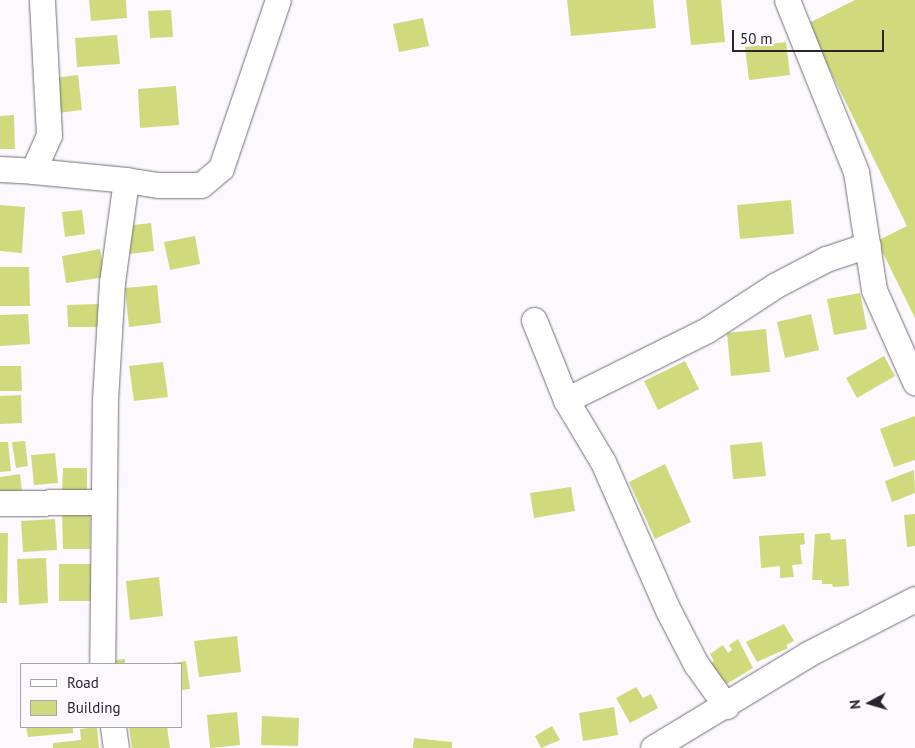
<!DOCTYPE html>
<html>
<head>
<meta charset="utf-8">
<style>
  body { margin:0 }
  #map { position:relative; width:915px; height:748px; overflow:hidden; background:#fbf8fe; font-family:"PT Sans",sans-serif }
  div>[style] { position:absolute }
  .building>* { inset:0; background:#cfda7d }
  .roads { filter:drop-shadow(0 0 1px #736f77) drop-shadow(0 0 1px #736f77) }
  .minor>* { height:25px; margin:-12.5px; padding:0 12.5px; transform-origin:12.5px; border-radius:12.5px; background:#fff }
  span { translate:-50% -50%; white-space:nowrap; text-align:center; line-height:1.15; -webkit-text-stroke:4px #fbf8fe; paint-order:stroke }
  .legend { position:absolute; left:20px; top:663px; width:162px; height:65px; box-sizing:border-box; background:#fbf8fe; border:1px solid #a7a4aa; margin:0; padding:6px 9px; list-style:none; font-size:15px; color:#29272b }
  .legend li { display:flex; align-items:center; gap:10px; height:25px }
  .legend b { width:25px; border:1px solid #a7a4aa }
  .north { position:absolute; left:845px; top:678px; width:50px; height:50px; -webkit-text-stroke:4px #fbf8fe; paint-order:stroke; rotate:264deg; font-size:14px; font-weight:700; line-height:20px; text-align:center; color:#29272b }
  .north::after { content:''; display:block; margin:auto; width:18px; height:22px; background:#29272b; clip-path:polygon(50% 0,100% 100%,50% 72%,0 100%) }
  .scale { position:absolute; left:732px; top:30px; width:152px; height:22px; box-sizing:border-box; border:2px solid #29272b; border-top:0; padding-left:6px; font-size:15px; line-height:18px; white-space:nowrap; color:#29272b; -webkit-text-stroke:4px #fbf8fe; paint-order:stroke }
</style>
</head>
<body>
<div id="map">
  <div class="building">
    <i style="clip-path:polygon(89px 0,126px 0,127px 18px,91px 21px)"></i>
    <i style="clip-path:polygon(567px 0,653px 0,656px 28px,571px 36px)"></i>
    <i style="clip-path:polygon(686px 0,721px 0,725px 42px,691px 45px)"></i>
    <i style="clip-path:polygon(855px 0,915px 0,915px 318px,877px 241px,907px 226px,807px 24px)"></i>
    <i style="clip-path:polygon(171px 10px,173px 37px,150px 38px,148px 11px)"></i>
    <i style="clip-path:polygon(423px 18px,429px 46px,399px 52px,393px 24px)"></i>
    <i style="clip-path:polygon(117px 35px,120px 64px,77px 67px,75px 38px)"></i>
    <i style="clip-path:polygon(786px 42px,790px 75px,749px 80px,745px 47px)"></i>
    <i style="clip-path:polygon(78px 75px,82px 110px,57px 113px,53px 78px)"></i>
    <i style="clip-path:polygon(176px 86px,179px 125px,140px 128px,138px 89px)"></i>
    <i style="clip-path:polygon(14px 115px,15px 149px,0 149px,0 116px)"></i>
    <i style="clip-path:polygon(791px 200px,794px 234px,740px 239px,737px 205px)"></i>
    <i style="clip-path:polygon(0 205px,25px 207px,22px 253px,0 251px)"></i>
    <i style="clip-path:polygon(82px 210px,85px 234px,65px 237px,62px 212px)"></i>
    <i style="clip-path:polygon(151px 223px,154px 251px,129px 254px,126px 226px)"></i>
    <i style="clip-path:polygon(195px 236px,200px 264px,170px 270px,164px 242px)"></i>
    <i style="clip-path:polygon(100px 249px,105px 277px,66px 283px,62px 256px)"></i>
    <i style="clip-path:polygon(0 267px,29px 267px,30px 306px,0 306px)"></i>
    <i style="clip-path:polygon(157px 285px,161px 323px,129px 327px,125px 288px)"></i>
    <i style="clip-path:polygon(860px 293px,867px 329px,834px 335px,827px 299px)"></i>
    <i style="clip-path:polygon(101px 304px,101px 327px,68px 327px,67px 305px)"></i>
    <i style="clip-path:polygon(28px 314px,30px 344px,0 346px,0 315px)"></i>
    <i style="clip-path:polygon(811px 314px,819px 350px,785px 358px,777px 322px)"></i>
    <i style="clip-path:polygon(766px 329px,770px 372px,731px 376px,727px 333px)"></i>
    <i style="clip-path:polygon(884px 356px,895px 376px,857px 398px,846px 378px)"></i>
    <i style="clip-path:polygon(685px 361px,699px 389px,658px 410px,644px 381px)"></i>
    <i style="clip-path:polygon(163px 362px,168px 397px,134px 401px,129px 366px)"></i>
    <i style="clip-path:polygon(0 366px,21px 366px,22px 391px,0 391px)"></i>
    <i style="clip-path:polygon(21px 395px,22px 423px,0 424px,0 396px)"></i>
    <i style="clip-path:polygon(915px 416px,915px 460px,894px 467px,880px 429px)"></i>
    <i style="clip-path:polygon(25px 441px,28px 466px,16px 468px,12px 442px)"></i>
    <i style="clip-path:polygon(0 442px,8px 442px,11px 471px,0 472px)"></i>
    <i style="clip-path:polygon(762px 442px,766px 476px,733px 479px,730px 445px)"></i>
    <i style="clip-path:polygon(55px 453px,58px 483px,34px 485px,31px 455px)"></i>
    <i style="clip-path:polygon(665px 464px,691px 522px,655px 539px,629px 482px)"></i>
    <i style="clip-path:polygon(63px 468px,87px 468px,87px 495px,62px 494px)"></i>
    <i style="clip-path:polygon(914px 470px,915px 493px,892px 502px,885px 481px)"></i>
    <i style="clip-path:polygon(20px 474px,22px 492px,0 495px,0 477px)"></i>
    <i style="clip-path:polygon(571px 487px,575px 511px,534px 518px,530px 493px)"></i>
    <i style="clip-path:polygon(90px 511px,90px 549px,63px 549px,62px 512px)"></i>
    <i style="clip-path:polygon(915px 514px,915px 546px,907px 547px,904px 515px)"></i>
    <i style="clip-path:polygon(55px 519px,57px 550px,23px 552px,21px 521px)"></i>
    <i style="clip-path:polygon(0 533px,8px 533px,7px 603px,0 603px)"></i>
    <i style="clip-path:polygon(804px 533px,805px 544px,800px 545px,802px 564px,792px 565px,794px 577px,780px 578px,780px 566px,761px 568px,759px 536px)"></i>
    <i style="clip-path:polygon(830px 533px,831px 540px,846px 539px,849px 586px,833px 587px,832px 584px,822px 584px,822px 580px,812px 580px,815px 534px)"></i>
    <i style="clip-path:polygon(46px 558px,48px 603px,19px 605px,17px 559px)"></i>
    <i style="clip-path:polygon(59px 564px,94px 564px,93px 601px,59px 601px)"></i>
    <i style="clip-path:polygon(159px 577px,163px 616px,130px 620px,126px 581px)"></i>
    <i style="clip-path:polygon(784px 624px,794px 641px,786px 645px,788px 648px,757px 662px,746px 642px)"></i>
    <i style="clip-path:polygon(237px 636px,241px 672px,199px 677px,194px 641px)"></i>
    <i style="clip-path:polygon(738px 639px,753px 668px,720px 688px,707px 666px,714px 661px,710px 654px,723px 645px,728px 653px,732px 650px,729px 645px)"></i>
    <i style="clip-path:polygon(125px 659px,125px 664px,108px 664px,107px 661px)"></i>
    <i style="clip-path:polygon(186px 661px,190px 689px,181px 690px,181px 664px,173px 663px)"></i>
    <i style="clip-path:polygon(636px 687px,643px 698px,651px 694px,658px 708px,630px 723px,616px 698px)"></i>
    <i style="clip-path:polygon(614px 707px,618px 735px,583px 741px,579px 713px)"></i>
    <i style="clip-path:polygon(237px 712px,240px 745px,210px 748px,207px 715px)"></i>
    <i style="clip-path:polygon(262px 716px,299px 718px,298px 746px,261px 745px)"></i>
    <i style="clip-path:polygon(552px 726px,560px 740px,541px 748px,535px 736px)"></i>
    <i style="clip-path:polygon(26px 727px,73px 727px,73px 733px,28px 737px)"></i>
    <i style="clip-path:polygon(97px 727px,99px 748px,53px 748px,53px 743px,81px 740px,80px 729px)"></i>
    <i style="clip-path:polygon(129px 727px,167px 727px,170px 748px,132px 748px)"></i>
    <i style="clip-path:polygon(414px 738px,452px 742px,452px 748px,413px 748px)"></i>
  </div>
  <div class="roads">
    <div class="minor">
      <i style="left:787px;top:0;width:185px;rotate:68.1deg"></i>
      <i style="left:856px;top:172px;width:119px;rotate:81.3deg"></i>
      <i style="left:874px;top:290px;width:101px;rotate:66deg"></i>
      <i style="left:0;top:169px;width:33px;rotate:3deg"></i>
      <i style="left:33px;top:171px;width:39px;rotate:-66deg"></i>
      <i style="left:49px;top:135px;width:135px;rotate:-93deg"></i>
      <i style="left:33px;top:171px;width:93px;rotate:5.5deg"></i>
      <i style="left:126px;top:180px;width:103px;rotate:97.8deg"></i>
      <i style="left:112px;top:282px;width:117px;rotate:93.4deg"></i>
      <i style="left:105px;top:399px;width:265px;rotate:90.6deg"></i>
      <i style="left:126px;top:180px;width:32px;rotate:9deg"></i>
      <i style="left:158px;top:185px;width:43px"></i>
      <i style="left:201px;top:185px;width:26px;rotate:-40deg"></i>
      <i style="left:221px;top:168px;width:177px;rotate:-71.3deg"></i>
      <i style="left:534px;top:320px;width:86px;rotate:68.2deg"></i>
      <i style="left:566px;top:400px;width:72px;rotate:59.2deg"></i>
      <i style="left:603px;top:462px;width:164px;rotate:66.3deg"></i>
      <i style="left:669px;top:612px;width:59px;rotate:62.6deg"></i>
      <i style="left:696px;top:664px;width:52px;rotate:54.5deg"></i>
      <i style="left:566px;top:400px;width:157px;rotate:-26.4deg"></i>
      <i style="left:707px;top:330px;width:82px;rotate:-33.1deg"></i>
      <i style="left:776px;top:285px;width:56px;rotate:-27.5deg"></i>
      <i style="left:826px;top:259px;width:44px;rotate:-18.4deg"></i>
      <i style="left:0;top:503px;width:103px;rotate:-0.6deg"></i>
      <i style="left:113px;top:727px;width:21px;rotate:82deg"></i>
      <i style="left:653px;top:748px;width:181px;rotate:-31.2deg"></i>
      <i style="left:808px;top:654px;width:120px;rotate:-27.2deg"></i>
    </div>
  </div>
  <ul class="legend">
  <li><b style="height:6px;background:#fff"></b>Road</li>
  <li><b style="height:14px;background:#cfda7d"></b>Building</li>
  </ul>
  <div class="north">N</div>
  <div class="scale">50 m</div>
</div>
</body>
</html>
